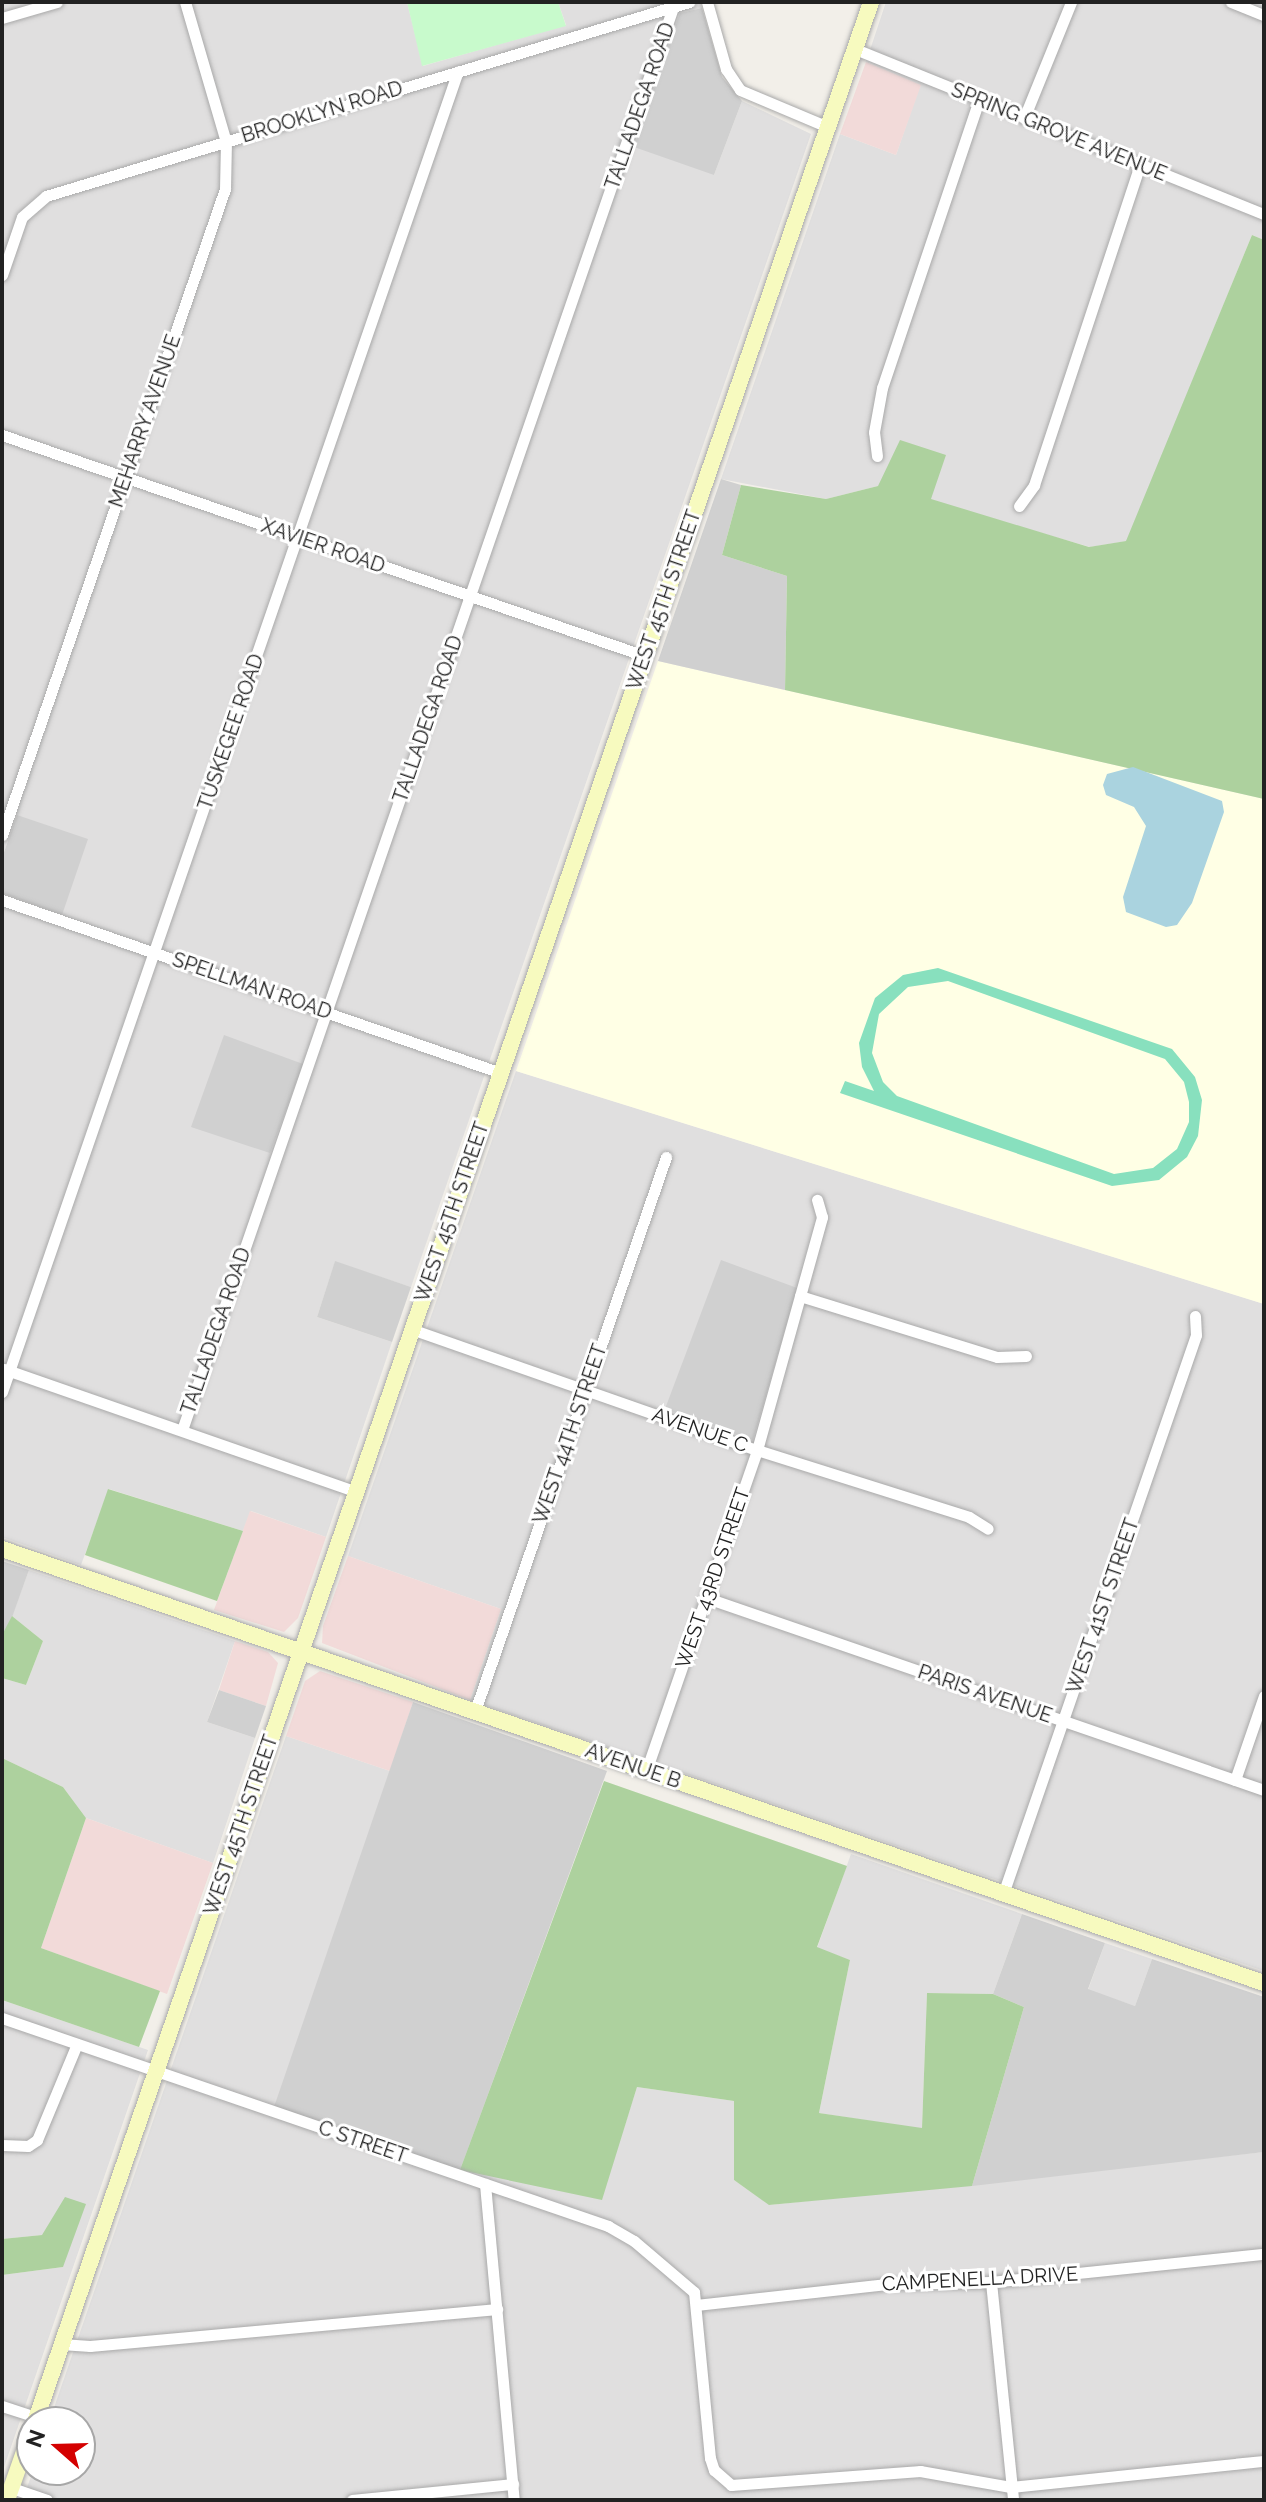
<!DOCTYPE html>
<html>
<head>
<meta charset="utf-8">
<style>
  body { margin:0 }
  #map { position:relative; width:1266px; height:2502px; overflow:hidden; background:#f2efe9; font-family:Raleway,sans-serif }
  div>[style] { position:absolute }
  .residential>* { inset:0; background:#e0dfdf }
  .commercial>* { inset:0; background:#f2dad9 }
  .education>* { inset:0; background:#ffffe5 }
  .religious>* { inset:0; background:#d0d0d0 }
  .forest>* { inset:0; background:#add19e }
  .park>* { inset:0; background:#c8facc }
  .pitch>* { inset:0; background:#88e0be }
  .water>* { inset:0; background:#aad3df }
  .roads { filter:drop-shadow(0 0 2px #a9a9a9) drop-shadow(0 0 2px #a9a9a9) }
  .street>* { height:11px; margin:-5.5px; padding:0 5.5px; transform-origin:5.5px; border-radius:5.5px; background:#fff }
  .secondary>* { height:16px; margin:-8px; padding:0 8px; transform-origin:8px; border-radius:8px; background:#f7fabf }
  span { translate:-50% -50%; white-space:nowrap; text-align:center; line-height:1.15; -webkit-text-stroke:6px #fff; paint-order:stroke }
  .street-label { font-size:20px; color:#222 }
  .frame { position:absolute; inset:0; border:4px solid #222; pointer-events:none }
  .north { position:absolute; left:16px; top:2406px; width:80px; height:80px; box-sizing:border-box; background:#fff; border:2px solid #a7a7a7; border-radius:50%; rotate:290deg; font-size:22px; font-weight:700; line-height:32px; text-align:center; color:#222 }
  .north::after { content:''; display:block; margin:auto; width:28px; height:36px; background:#d40000; clip-path:polygon(50% 0,100% 100%,50% 72%,0 100%) }
</style>
</head>
<body>
<div id="map">
  <div class="residential">
    <i style="clip-path:polygon(2px 2px,407px 2px,423px 66px,566px 25px,558px 2px,700px 2px,702px 8px,680px 13px,714px 175px,742px 101px,811px 134px,411px 1287px,335px 1262px,317px 1317px,392px 1342px,326px 1537px,251px 1511px,243px 1531px,109px 1489px,81px 1565px,2px 1537px,2px 893px,62px 915px,17px 815px,2px 858px)"></i>
    <i style="clip-path:polygon(886px 2px,1264px 2px,1264px 240px,1252px 235px,1127px 541px,1090px 547px,878px 486px,826px 499px,721px 479px,840px 134px,896px 155px,920px 85px,866px 62px)"></i>
    <i style="clip-path:polygon(516px 1071px,1264px 1304px,1264px 1971px,470px 1700px,501px 1609px,348px 1556px)"></i>
    <i style="clip-path:polygon(29px 1570px,235px 1641px,207px 1722px,255px 1738px,213px 1863px,86px 1818px,63px 1787px,2px 1758px,2px 1678px,26px 1685px,43px 1641px,12px 1616px)"></i>
    <i style="clip-path:polygon(286px 1736px,390px 1771px,358px 1866px,601px 2200px,637px 2087px,734px 2101px,734px 2180px,770px 2205px,1264px 2152px,1264px 2500px,23px 2500px,33px 2470px,80px 2470px,80px 2422px,49px 2422px)"></i>
    <i style="clip-path:polygon(851px 1854px,1022px 1914px,993px 1994px,927px 1993px,922px 2129px,819px 2113px,850px 1960px,817px 1948px)"></i>
    <i style="clip-path:polygon(1105px 1943px,1152px 1959px,1135px 2006px,1088px 1990px)"></i>
    <i style="clip-path:polygon(2px 2000px,148px 2050px,2px 2473px,2px 2275px,63px 2267px,42px 2235px,2px 2239px)"></i>
  </div>
  <div class="commercial">
    <i style="clip-path:polygon(866px 62px,921px 85px,896px 155px,840px 134px)"></i>
    <i style="clip-path:polygon(250px 1511px,326px 1537px,298px 1618px,284px 1632px,214px 1610px)"></i>
    <i style="clip-path:polygon(348px 1556px,501px 1609px,470px 1700px,322px 1643px,323px 1626px)"></i>
    <i style="clip-path:polygon(235px 1641px,268px 1652px,278px 1663px,266px 1706px,219px 1690px)"></i>
    <i style="clip-path:polygon(320px 1671px,413px 1702px,390px 1771px,286px 1736px,305px 1681px)"></i>
    <i style="clip-path:polygon(86px 1818px,213px 1863px,167px 1994px,41px 1948px)"></i>
  </div>
  <div class="education">
    <i style="clip-path:polygon(658px 661px,1264px 799px,1264px 1304px,516px 1071px)"></i>
  </div>
  <div class="religious">
    <i style="clip-path:polygon(702px 8px,722px 77px,742px 101px,714px 175px,634px 147px,680px 13px)"></i>
    <i style="clip-path:polygon(721px 479px,741px 485px,722px 555px,787px 576px,785px 690px,658px 661px)"></i>
    <i style="clip-path:polygon(17px 815px,88px 839px,62px 915px,2px 893px,2px 858px)"></i>
    <i style="clip-path:polygon(224px 1035px,303px 1064px,270px 1153px,191px 1127px)"></i>
    <i style="clip-path:polygon(721px 1260px,797px 1288px,753px 1440px,665px 1409px)"></i>
    <i style="clip-path:polygon(335px 1261px,411px 1287px,392px 1342px,317px 1317px)"></i>
    <i style="clip-path:polygon(2px 1561px,29px 1570px,5px 1637px,2px 1635px)"></i>
    <i style="clip-path:polygon(219px 1690px,266px 1706px,255px 1738px,207px 1722px)"></i>
    <i style="clip-path:polygon(413px 1702px,607px 1771px,460px 2170px,274px 2107px)"></i>
    <i style="clip-path:polygon(1022px 1914px,1105px 1943px,1088px 1989px,1135px 2006px,1152px 1959px,1264px 1997px,1264px 2152px,972px 2186px,1024px 2007px,993px 1994px)"></i>
  </div>
  <div class="forest">
    <i style="clip-path:polygon(1252px 235px,1264px 240px,1264px 799px,785px 690px,787px 576px,722px 555px,741px 485px,826px 499px,878px 486px,900px 440px,946px 455px,931px 499px,1089px 547px,1126px 541px)"></i>
    <i style="clip-path:polygon(108px 1489px,243px 1531px,217px 1601px,85px 1555px)"></i>
    <i style="clip-path:polygon(12px 1616px,43px 1641px,26px 1685px,2px 1678px,2px 1635px)"></i>
    <i style="clip-path:polygon(2px 1758px,63px 1787px,86px 1818px,41px 1948px,160px 1991px,139px 2047px,2px 2000px)"></i>
    <i style="clip-path:polygon(604px 1781px,847px 1866px,817px 1947px,850px 1960px,819px 2113px,922px 2128px,927px 1993px,993px 1994px,1024px 2007px,972px 2186px,769px 2205px,734px 2180px,734px 2101px,637px 2087px,602px 2200px,460px 2170px)"></i>
    <i style="clip-path:polygon(65px 2197px,86px 2204px,63px 2267px,2px 2275px,2px 2239px,42px 2235px)"></i>
  </div>
  <div class="park">
    <i style="clip-path:polygon(407px 2px,558px 2px,566px 26px,422px 66px)"></i>
  </div>
  <div class="pitch">
    <i style="clip-path:polygon(evenodd,938px 968px,1172px 1049px,1195px 1077px,1202px 1100px,1198px 1136px,1187px 1157px,1159px 1180px,1112px 1186px,840px 1093px,845px 1081px,874px 1091px,862px 1067px,859px 1043px,875px 998px,903px 975px,938px 968px,948px 981px,1165px 1059px,1184px 1082px,1189px 1102px,1189px 1122px,1177px 1149px,1153px 1168px,1114px 1174px,897px 1096px,883px 1082px,872px 1053px,879px 1014px,908px 987px,948px 981px)"></i>
  </div>
  <div class="water">
    <i style="clip-path:polygon(1133px 767px,1222px 801px,1224px 812px,1192px 903px,1177px 925px,1166px 927px,1126px 912px,1123px 897px,1146px 826px,1134px 807px,1106px 795px,1103px 785px,1107px 774px)"></i>
  </div>
  <div class="roads">
    <div class="street">
      <i style="left:707px;top:2px;width:70px;rotate:74.2deg"></i>
      <i style="left:726px;top:69px;width:25px;rotate:56deg"></i>
      <i style="left:740px;top:90px;width:95px;rotate:22.8deg"></i>
      <i style="left:1231px;top:2px;width:35px;rotate:22deg"></i>
      <i style="left:2px;top:18px;width:57px;rotate:-16.2deg"></i>
      <i style="left:855px;top:49px;width:441px;rotate:22deg"></i>
      <i style="left:1024px;top:118px;width:125px;rotate:-67.9deg"></i>
      <i style="left:2px;top:275px;width:61px;rotate:-71deg"></i>
      <i style="left:22px;top:217px;width:32px;rotate:-41deg"></i>
      <i style="left:46px;top:196px;width:672px;rotate:-16.79deg"></i>
      <i style="left:2px;top:435px;width:680px;rotate:18.97deg"></i>
      <i style="left:877px;top:456px;width:24px;rotate:-97deg"></i>
      <i style="left:874px;top:432px;width:45px;rotate:-79.7deg"></i>
      <i style="left:882px;top:388px;width:304px;rotate:-71.4deg"></i>
      <i style="left:1019px;top:506px;width:26px;rotate:-54deg"></i>
      <i style="left:1034px;top:485px;width:337px;rotate:-71.7deg"></i>
      <i style="left:2px;top:835px;width:683px;rotate:-70.96deg"></i>
      <i style="left:225px;top:189px;width:47px;rotate:-88.8deg"></i>
      <i style="left:226px;top:142px;width:146px;rotate:-106.3deg"></i>
      <i style="left:2px;top:900px;width:528px;rotate:19.12deg"></i>
      <i style="left:800px;top:1296px;width:206px;rotate:17.2deg"></i>
      <i style="left:997px;top:1357px;width:29px;rotate:-2deg"></i>
      <i style="left:411px;top:1329px;width:367px;rotate:19.3deg"></i>
      <i style="left:757px;top:1450px;width:222px;rotate:17.5deg"></i>
      <i style="left:969px;top:1517px;width:22px;rotate:32deg"></i>
      <i style="left:4px;top:1369px;width:372px;rotate:19.2deg"></i>
      <i style="left:2px;top:1392px;width:1397px;rotate:-70.96deg"></i>
      <i style="left:182px;top:1430px;width:1505px;rotate:-70.96deg"></i>
      <i style="left:707px;top:1598px;width:589px;rotate:19.02deg"></i>
      <i style="left:475px;top:1711px;width:586px;rotate:-70.98deg"></i>
      <i style="left:646px;top:1771px;width:340px;rotate:-70.9deg"></i>
      <i style="left:757px;top:1450px;width:242px;rotate:-74.4deg"></i>
      <i style="left:822px;top:1217px;width:18px;rotate:-106deg"></i>
      <i style="left:1235px;top:1780px;width:89px;rotate:-71deg"></i>
      <i style="left:1003px;top:1894px;width:591px;rotate:-70.95deg"></i>
      <i style="left:1196px;top:1335px;width:19px;rotate:-93deg"></i>
      <i style="left:2px;top:2018px;width:641px;rotate:18.94deg"></i>
      <i style="left:608px;top:2226px;width:30px;rotate:30deg"></i>
      <i style="left:634px;top:2241px;width:79px;rotate:40.4deg"></i>
      <i style="left:694px;top:2292px;width:167px;rotate:84.5deg"></i>
      <i style="left:710px;top:2458px;width:13px;rotate:72deg"></i>
      <i style="left:714px;top:2470px;width:23px;rotate:41deg"></i>
      <i style="left:731px;top:2485px;width:190px;rotate:-4.2deg"></i>
      <i style="left:920px;top:2471px;width:92px;rotate:10deg"></i>
      <i style="left:1011px;top:2487px;width:254px;rotate:-5.9deg"></i>
      <i style="left:2px;top:2145px;width:26px;rotate:2deg"></i>
      <i style="left:28px;top:2146px;width:11px;rotate:-34deg"></i>
      <i style="left:37px;top:2140px;width:104px;rotate:-67.4deg"></i>
      <i style="left:485px;top:2184px;width:317px;rotate:84.8deg"></i>
      <i style="left:991px;top:2282px;width:219px;rotate:84.2deg"></i>
      <i style="left:696px;top:2305px;width:192px;rotate:-6.3deg"></i>
      <i style="left:887px;top:2284px;width:104px;rotate:-1.1deg"></i>
      <i style="left:991px;top:2282px;width:274px;rotate:-5.9deg"></i>
      <i style="left:61px;top:2344px;width:29px;rotate:4deg"></i>
      <i style="left:90px;top:2346px;width:409px;rotate:-5.2deg"></i>
      <i style="left:2px;top:2406px;width:36px;rotate:18deg"></i>
      <i style="left:12px;top:2488px;width:37px;rotate:19deg"></i>
      <i style="left:352px;top:2500px;width:162px;rotate:-5.7deg"></i>
    </div>
    <div class="secondary">
      <i style="left:2px;top:1549px;width:1335px;rotate:18.98deg"></i>
      <i style="left:35px;top:2422px;width:2560px;rotate:-70.94deg"></i>
      <i style="left:7px;top:2500px;width:75px;rotate:-70.6deg"></i>
    </div>
  </div>
  <div class="street-label">
    <span style="left:640px;top:106px;rotate:-71deg">TALLADEGA ROAD</span>
    <span style="left:322px;top:112px;rotate:-17deg">BROOKLYN ROAD</span>
    <span style="left:1059px;top:132px;rotate:22deg">SPRING GROVE AVENUE</span>
    <span style="left:145px;top:421px;rotate:-71deg">MEHARRY AVENUE</span>
    <span style="left:323px;top:546px;rotate:19deg">XAVIER ROAD</span>
    <span style="left:664px;top:600px;rotate:-71deg">WEST 45TH STREET</span>
    <span style="left:428px;top:719px;rotate:-71deg">TALLADEGA ROAD</span>
    <span style="left:231px;top:732px;rotate:-71deg">TUSKEGEE ROAD</span>
    <span style="left:252px;top:986px;rotate:19deg">SPELLMAN ROAD</span>
    <span style="left:452px;top:1212px;rotate:-71deg">WEST 45TH STREET</span>
    <span style="left:216px;top:1331px;rotate:-71deg">TALLADEGA ROAD</span>
    <span style="left:700px;top:1430px;rotate:19deg">AVENUE C</span>
    <span style="left:570px;top:1434px;rotate:-71deg">WEST 44TH STREET</span>
    <span style="left:713px;top:1578px;rotate:-71deg">WEST 43RD STREET</span>
    <span style="left:1103px;top:1606px;rotate:-71deg">WEST 41ST STREET</span>
    <span style="left:985px;top:1694px;rotate:19deg">PARIS AVENUE</span>
    <span style="left:633px;top:1766px;rotate:19deg">AVENUE B</span>
    <span style="left:241px;top:1825px;rotate:-71deg">WEST 45TH STREET</span>
    <span style="left:363px;top:2142px;rotate:19deg">C STREET</span>
    <span style="left:980px;top:2279px;rotate:-3deg">CAMPENELLA DRIVE</span>
  </div>
  <div class="frame"></div>
  <div class="north">N</div>
</div>
</body>
</html>
